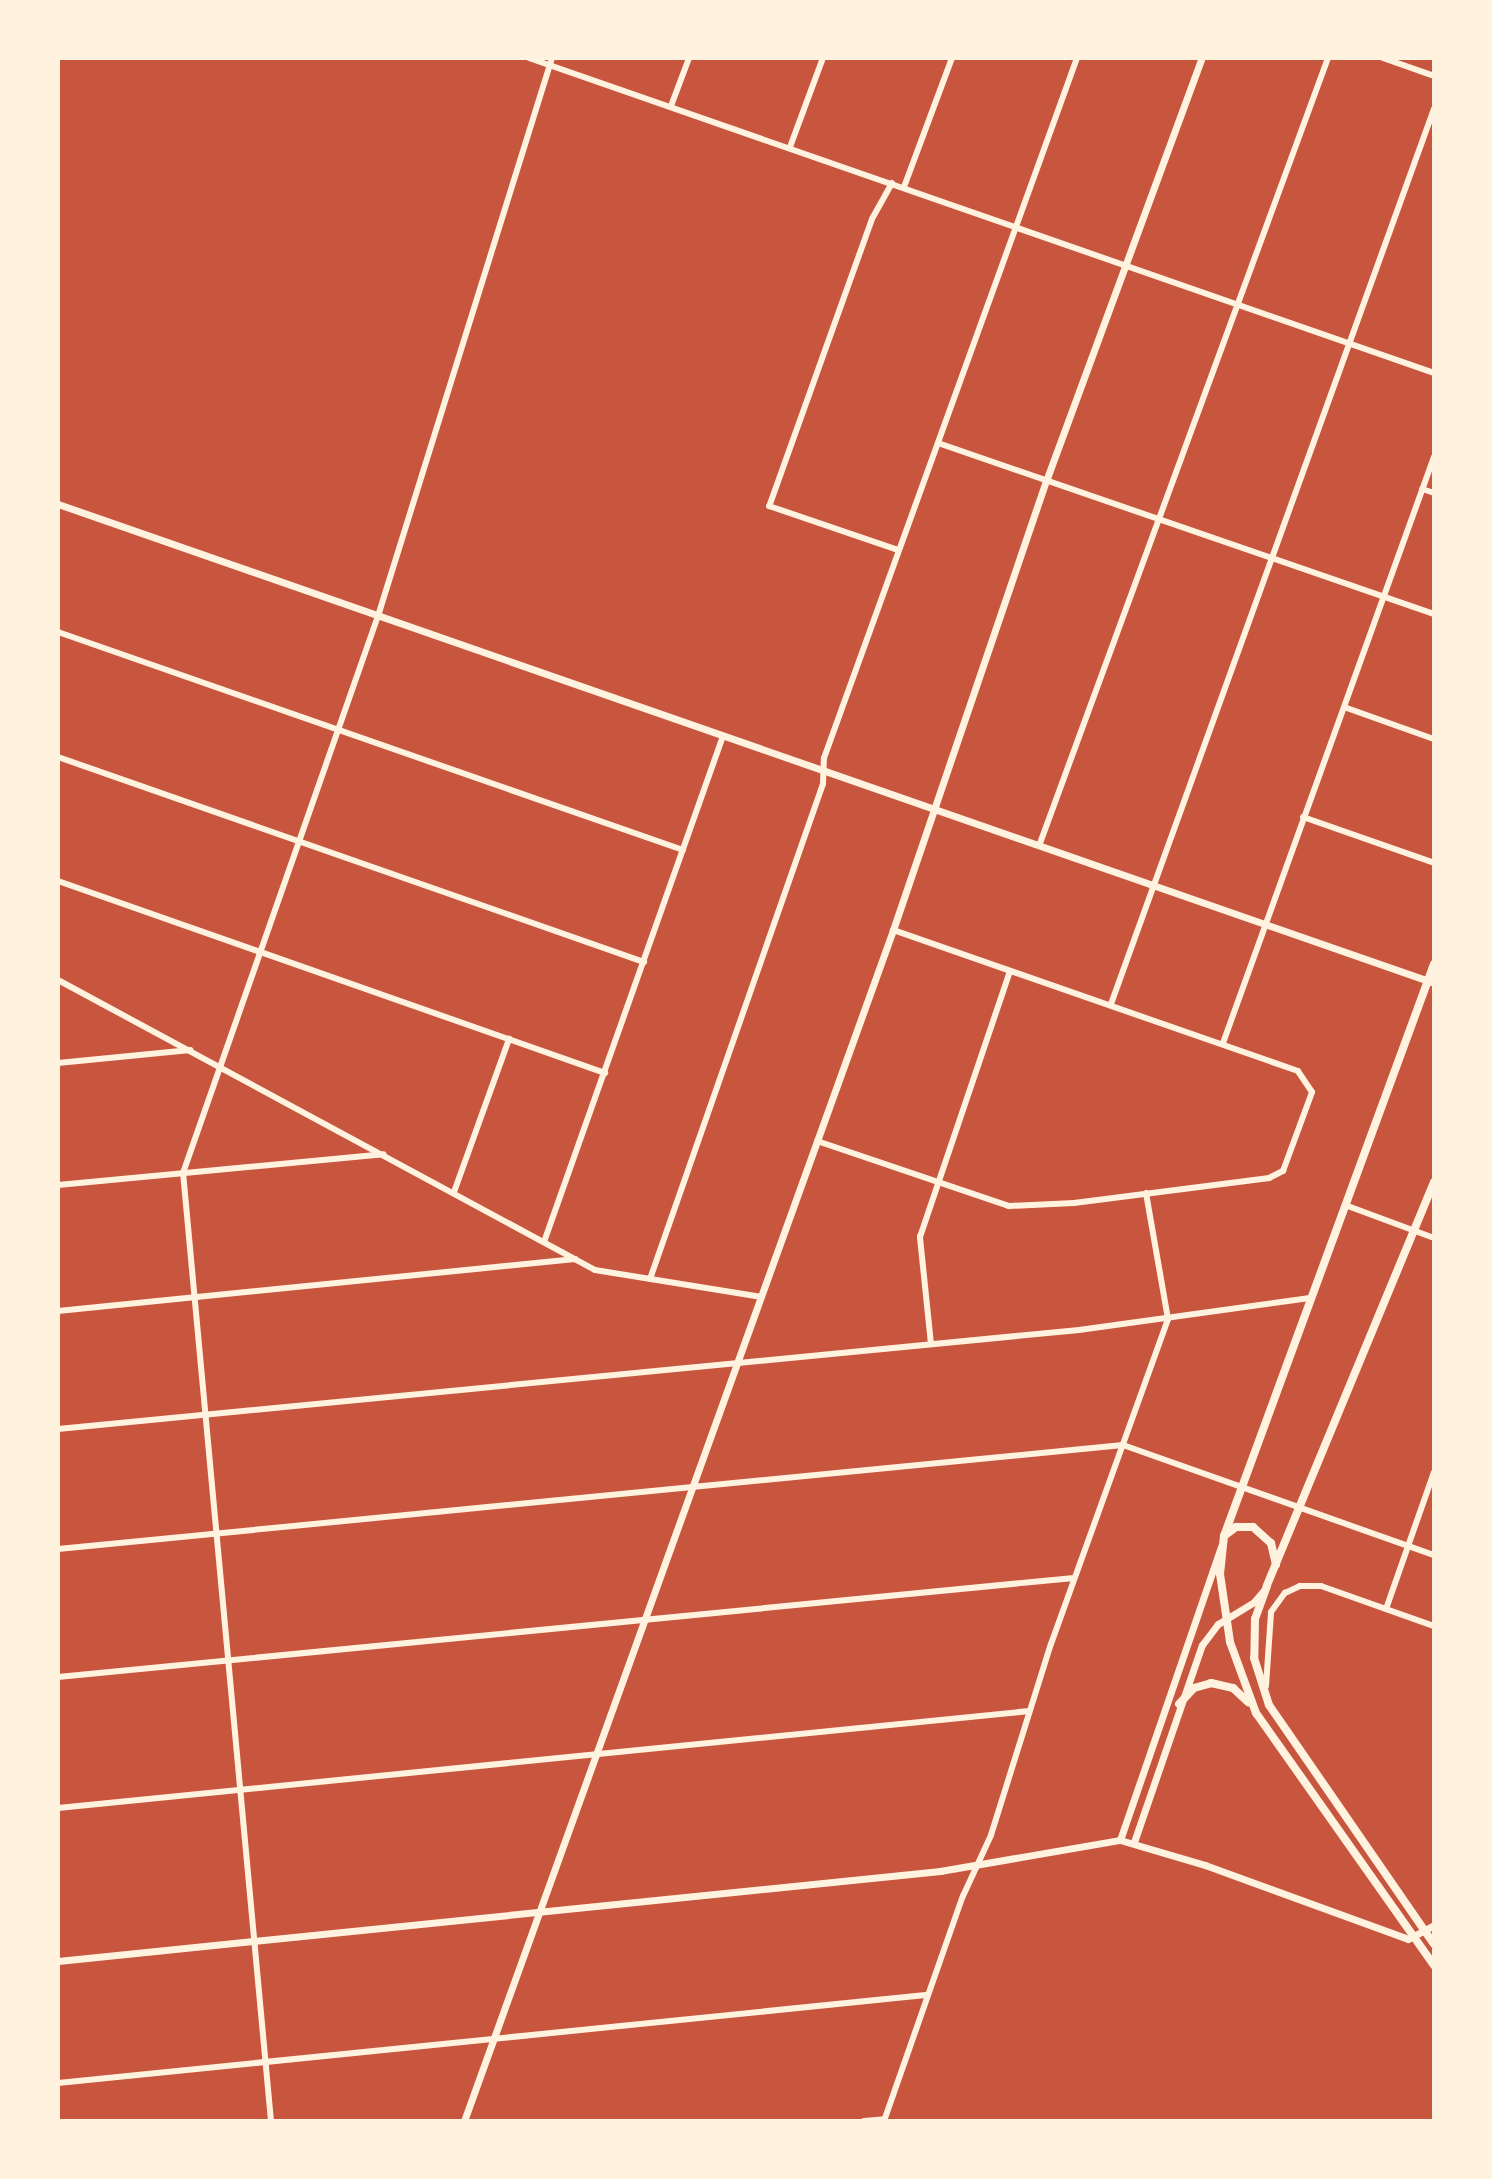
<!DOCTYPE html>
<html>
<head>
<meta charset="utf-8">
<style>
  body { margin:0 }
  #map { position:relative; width:1492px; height:2179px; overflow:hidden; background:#c8553d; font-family:Barlow,sans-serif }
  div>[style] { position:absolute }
  .minor>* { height:6px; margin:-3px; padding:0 3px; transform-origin:3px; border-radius:3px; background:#fff3e0 }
  .tertiary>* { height:7px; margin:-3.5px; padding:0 3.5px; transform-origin:3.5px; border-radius:3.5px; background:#fff3e0 }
  .secondary>* { height:8px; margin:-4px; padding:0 4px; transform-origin:4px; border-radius:4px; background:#fff3e0 }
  span { translate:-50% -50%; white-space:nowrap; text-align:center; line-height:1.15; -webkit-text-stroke:6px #fff3e0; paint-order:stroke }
  .frame { position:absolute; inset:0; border:60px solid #fff3e0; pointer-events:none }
</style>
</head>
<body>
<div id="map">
  <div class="minor">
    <i style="left:529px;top:58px;width:958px;rotate:19.19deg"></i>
    <i style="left:1383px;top:58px;width:54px;rotate:19.4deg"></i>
    <i style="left:671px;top:106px;width:51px;rotate:-69.4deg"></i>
    <i style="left:790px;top:147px;width:95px;rotate:-69.7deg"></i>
    <i style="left:892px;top:183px;width:41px;rotate:119.1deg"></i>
    <i style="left:872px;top:219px;width:305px;rotate:109.7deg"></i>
    <i style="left:769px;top:506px;width:136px;rotate:18.8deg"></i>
    <i style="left:904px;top:187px;width:138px;rotate:-69.6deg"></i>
    <i style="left:938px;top:443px;width:525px;rotate:19.02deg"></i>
    <i style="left:1422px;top:489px;width:13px;rotate:18deg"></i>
    <i style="left:58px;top:632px;width:662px;rotate:19.23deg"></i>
    <i style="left:1344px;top:707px;width:96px;rotate:19.6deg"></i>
    <i style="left:58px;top:757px;width:621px;rotate:19.28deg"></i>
    <i style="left:1303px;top:817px;width:139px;rotate:19.3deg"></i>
    <i style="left:1039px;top:846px;width:839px;rotate:-69.86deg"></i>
    <i style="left:58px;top:881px;width:580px;rotate:19.34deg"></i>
    <i style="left:58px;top:980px;width:610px;rotate:28.37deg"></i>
    <i style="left:595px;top:1270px;width:169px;rotate:9.2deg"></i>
    <i style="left:1111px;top:1004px;width:952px;rotate:-70.16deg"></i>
    <i style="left:1223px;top:1043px;width:623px;rotate:-70.2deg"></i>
    <i style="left:58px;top:1063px;width:133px;rotate:-5.6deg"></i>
    <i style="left:817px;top:1141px;width:203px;rotate:18.7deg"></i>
    <i style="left:1009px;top:1206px;width:65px;rotate:-2.6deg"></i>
    <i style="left:1074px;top:1203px;width:197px;rotate:-7.3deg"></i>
    <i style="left:1269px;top:1178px;width:16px;rotate:-27deg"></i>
    <i style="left:1283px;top:1171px;width:84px;rotate:-69.8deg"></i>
    <i style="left:1312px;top:1092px;width:25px;rotate:-124deg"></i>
    <i style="left:1298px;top:1071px;width:429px;rotate:-160.8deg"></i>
    <i style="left:58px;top:1185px;width:327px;rotate:-5.4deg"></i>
    <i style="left:454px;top:1192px;width:163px;rotate:-70.2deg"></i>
    <i style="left:1345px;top:1205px;width:95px;rotate:20.3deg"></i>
    <i style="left:544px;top:1242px;width:537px;rotate:-70.52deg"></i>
    <i style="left:650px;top:1279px;width:524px;rotate:-70.74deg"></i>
    <i style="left:823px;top:784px;width:26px;rotate:-88deg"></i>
    <i style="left:824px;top:758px;width:744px;rotate:-70.13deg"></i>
    <i style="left:58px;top:1311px;width:520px;rotate:-5.74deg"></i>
    <i style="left:931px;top:1344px;width:108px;rotate:-95.9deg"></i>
    <i style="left:920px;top:1237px;width:281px;rotate:-71.3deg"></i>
    <i style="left:58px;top:1429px;width:1026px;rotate:-5.54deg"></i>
    <i style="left:1079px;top:1330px;width:233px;rotate:-7.9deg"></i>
    <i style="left:58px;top:1549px;width:1070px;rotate:-5.58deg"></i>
    <i style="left:1123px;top:1445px;width:330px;rotate:19.5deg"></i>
    <i style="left:1386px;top:1609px;width:145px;rotate:-70.7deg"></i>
    <i style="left:58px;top:1677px;width:1021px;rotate:-5.57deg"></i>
    <i style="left:1266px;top:1686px;width:74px;rotate:-86.1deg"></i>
    <i style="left:1271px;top:1612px;width:24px;rotate:-54deg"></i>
    <i style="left:1285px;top:1593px;width:17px;rotate:-25deg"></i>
    <i style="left:1300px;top:1586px;width:21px"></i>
    <i style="left:1321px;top:1586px;width:120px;rotate:19.5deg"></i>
    <i style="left:58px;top:1808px;width:976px;rotate:-5.7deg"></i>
    <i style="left:58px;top:2083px;width:872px;rotate:-5.79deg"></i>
    <i style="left:271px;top:2121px;width:952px;rotate:-95.3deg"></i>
    <i style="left:183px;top:1173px;width:590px;rotate:-70.71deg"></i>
    <i style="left:378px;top:616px;width:584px;rotate:-72.68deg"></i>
    <i style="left:864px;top:2121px;width:21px;rotate:-5deg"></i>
    <i style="left:884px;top:2121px;width:238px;rotate:-70.7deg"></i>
    <i style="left:963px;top:1896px;width:67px;rotate:-65.3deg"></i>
    <i style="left:991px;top:1835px;width:200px;rotate:-72.6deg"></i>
    <i style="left:1051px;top:1644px;width:345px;rotate:-70.2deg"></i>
    <i style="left:1168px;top:1319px;width:128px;rotate:-99.9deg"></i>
  </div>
  <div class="tertiary">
    <i style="left:58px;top:504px;width:1457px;rotate:19.19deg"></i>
    <i style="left:1120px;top:1840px;width:311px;rotate:-71deg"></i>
    <i style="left:1134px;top:1842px;width:208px;rotate:-71deg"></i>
    <i style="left:1202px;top:1645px;width:26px;rotate:-53deg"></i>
    <i style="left:1218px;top:1624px;width:42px;rotate:-31.4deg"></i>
    <i style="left:1254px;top:1602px;width:16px;rotate:-50deg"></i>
    <i style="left:58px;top:1961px;width:887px;rotate:-5.83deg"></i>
    <i style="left:940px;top:1871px;width:183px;rotate:-9.8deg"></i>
    <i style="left:1120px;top:1840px;width:89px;rotate:16.4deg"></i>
    <i style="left:1205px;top:1865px;width:216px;rotate:20deg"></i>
    <i style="left:1408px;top:1939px;width:30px;rotate:-28deg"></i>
    <i style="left:464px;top:2121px;width:1266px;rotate:-70.19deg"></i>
    <i style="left:893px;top:930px;width:474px;rotate:-71.2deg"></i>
    <i style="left:1046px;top:481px;width:451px;rotate:-69.8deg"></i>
  </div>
  <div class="secondary">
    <i style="left:1434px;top:964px;width:609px;rotate:110.16deg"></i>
    <i style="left:1224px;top:1536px;width:38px;rotate:96deg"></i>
    <i style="left:1220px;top:1574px;width:69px;rotate:81.6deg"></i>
    <i style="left:1230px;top:1642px;width:76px;rotate:69.9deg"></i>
    <i style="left:1256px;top:1713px;width:309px;rotate:54.8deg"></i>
    <i style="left:1434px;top:1182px;width:437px;rotate:112.5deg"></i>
    <i style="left:1267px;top:1586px;width:35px;rotate:110deg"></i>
    <i style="left:1255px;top:1619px;width:39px;rotate:91deg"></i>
    <i style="left:1254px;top:1658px;width:49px;rotate:72.3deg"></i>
    <i style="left:1269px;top:1705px;width:290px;rotate:55.4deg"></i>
    <i style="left:1224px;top:1536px;width:15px;rotate:-37deg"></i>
    <i style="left:1236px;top:1527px;width:17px"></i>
    <i style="left:1253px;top:1527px;width:24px;rotate:42deg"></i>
    <i style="left:1271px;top:1543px;width:22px;rotate:77deg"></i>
    <i style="left:1179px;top:1704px;width:22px;rotate:-47deg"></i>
    <i style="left:1194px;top:1688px;width:18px;rotate:-16deg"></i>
    <i style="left:1211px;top:1683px;width:23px;rotate:13deg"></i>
    <i style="left:1233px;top:1688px;width:21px;rotate:43deg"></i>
  </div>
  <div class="frame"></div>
</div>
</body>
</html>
